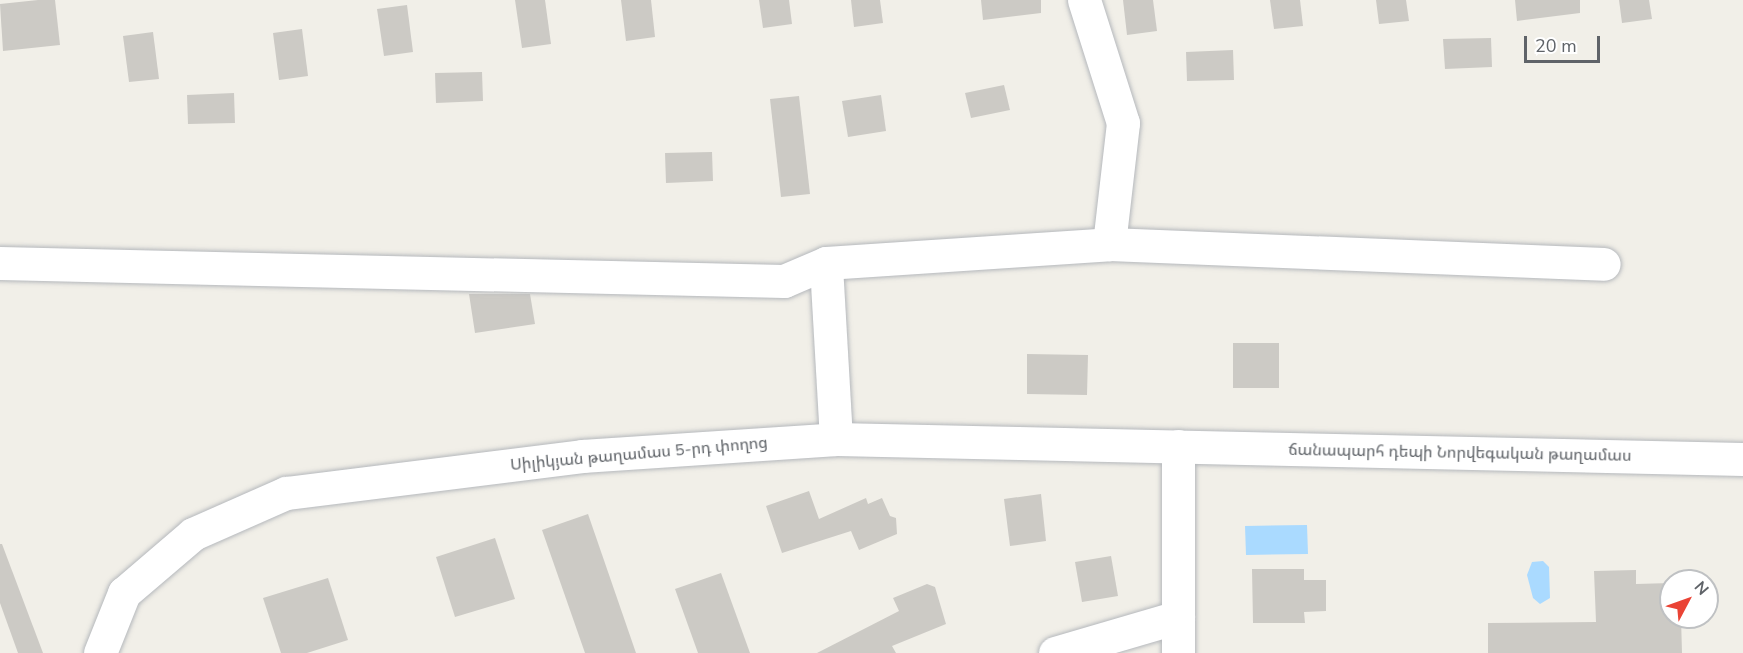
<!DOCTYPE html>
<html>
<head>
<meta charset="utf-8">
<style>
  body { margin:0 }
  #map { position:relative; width:1743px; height:653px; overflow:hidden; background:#f1efe8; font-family:"Nunito Sans","Noto Sans Armenian",sans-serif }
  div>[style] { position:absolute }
  .water>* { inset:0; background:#aadaff }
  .building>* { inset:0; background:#cccac5 }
  .roads { filter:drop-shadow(0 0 2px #b5b8bc) drop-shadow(0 0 2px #b5b8bc) }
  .minor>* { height:33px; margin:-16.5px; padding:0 16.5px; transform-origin:16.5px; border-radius:16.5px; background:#fff }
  span { translate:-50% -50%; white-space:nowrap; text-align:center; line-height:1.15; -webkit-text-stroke:4.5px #fff; paint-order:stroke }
  .street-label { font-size:16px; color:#5f6368 }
  .north { position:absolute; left:1659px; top:569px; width:60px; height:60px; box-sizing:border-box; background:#fff; border:2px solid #bfc1c3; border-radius:50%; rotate:49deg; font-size:16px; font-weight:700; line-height:24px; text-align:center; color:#5f6368 }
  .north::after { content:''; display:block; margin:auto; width:21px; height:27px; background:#ea4335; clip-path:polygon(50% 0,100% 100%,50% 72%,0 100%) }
  .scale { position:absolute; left:1524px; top:36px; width:76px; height:27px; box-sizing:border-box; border:3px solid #5f6368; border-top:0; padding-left:8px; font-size:18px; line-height:21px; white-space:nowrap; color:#5f6368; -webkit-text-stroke:4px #fff; paint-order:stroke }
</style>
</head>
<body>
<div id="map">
  <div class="water">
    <i style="clip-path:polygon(1307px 525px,1308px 554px,1246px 555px,1245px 526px)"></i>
    <i style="clip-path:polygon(1543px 561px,1549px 567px,1550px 598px,1540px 604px,1533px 598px,1527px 575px,1532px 562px)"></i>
  </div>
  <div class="building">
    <i style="clip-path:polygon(38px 0,55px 0,60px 45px,3px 51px,0 4px)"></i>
    <i style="clip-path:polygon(515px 0,545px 0,551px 44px,522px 48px)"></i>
    <i style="clip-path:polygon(621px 0,651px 0,655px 37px,626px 41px)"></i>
    <i style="clip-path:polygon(759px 0,789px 0,792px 24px,763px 28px)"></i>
    <i style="clip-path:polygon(851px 0,880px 0,883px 23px,854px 27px)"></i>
    <i style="clip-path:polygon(981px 0,1041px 0,1041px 13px,983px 20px)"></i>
    <i style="clip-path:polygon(1123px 0,1153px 0,1157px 31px,1127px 35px)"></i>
    <i style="clip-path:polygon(1270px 0,1300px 0,1303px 26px,1274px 29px)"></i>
    <i style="clip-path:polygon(1376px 0,1406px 0,1409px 21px,1379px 24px)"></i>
    <i style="clip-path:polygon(1515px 0,1580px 0,1580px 13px,1517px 21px)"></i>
    <i style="clip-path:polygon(1619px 0,1649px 0,1652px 19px,1622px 23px)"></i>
    <i style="clip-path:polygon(407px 5px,413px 52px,384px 56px,377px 9px)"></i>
    <i style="clip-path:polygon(302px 29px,308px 76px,279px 80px,273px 33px)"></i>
    <i style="clip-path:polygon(153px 32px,159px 79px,129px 82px,123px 36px)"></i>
    <i style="clip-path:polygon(1491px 38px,1492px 67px,1445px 69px,1443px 39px)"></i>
    <i style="clip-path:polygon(1233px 50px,1234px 80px,1187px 81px,1186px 52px)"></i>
    <i style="clip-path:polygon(482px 72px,483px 101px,436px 103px,435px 73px)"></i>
    <i style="clip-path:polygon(1004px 85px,1010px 110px,971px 118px,965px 93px)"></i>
    <i style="clip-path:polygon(234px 93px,235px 123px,188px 124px,187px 95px)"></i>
    <i style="clip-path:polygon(881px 95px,886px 131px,848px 137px,842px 101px)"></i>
    <i style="clip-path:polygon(799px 96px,810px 194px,781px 197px,770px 99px)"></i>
    <i style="clip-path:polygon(712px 152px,713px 181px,666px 183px,665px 153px)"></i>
    <i style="clip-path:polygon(469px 294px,530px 294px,535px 324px,475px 333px)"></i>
    <i style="clip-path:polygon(1233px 343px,1279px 343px,1279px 388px,1233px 388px)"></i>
    <i style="clip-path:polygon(1027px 354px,1088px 355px,1087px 395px,1027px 394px)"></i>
    <i style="clip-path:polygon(809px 491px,819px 519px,866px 498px,868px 504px,882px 498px,890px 516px,896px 518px,897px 534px,859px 550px,851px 531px,782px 553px,766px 506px)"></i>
    <i style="clip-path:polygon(1041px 494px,1046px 541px,1010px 546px,1004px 499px)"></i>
    <i style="clip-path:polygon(588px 514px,636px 653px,585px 653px,542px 530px)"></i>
    <i style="clip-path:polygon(495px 538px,515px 599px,455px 617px,436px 557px)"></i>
    <i style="clip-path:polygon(0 544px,2px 544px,43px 653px,18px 653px,0 603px)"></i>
    <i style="clip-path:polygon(1111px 556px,1118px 596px,1082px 602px,1075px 562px)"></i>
    <i style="clip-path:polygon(1252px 569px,1304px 569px,1304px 580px,1326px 580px,1326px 611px,1304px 612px,1305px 623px,1253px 623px)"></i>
    <i style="clip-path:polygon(1636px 570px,1636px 584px,1671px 583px,1671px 617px,1681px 617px,1682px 653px,1488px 653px,1488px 623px,1596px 622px,1594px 571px)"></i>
    <i style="clip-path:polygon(721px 573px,750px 653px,698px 653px,675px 589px)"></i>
    <i style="clip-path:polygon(328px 578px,348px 640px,307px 653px,281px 653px,263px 598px)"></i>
    <i style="clip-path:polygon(927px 584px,935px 587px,946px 624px,892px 646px,896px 653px,817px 653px,899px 611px,893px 598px)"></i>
  </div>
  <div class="roads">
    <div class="minor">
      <i style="left:1084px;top:0;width:129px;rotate:72.4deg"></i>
      <i style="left:1123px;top:123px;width:122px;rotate:96.6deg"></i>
      <i style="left:0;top:263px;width:784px;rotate:1.32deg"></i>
      <i style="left:784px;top:281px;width:46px;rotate:-23.2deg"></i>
      <i style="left:836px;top:439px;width:176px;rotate:-93.3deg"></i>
      <i style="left:826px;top:263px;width:284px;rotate:-3.8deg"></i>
      <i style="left:1109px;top:244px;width:495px;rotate:2.3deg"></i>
      <i style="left:100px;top:653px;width:65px;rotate:-68.2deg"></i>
      <i style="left:124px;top:593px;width:91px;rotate:-40.5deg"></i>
      <i style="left:193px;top:534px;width:102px;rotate:-23.8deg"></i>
      <i style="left:286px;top:493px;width:298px;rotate:-7.1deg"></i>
      <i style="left:582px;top:456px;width:255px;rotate:-3.8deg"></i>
      <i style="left:836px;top:439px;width:907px;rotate:1.26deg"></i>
      <i style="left:1055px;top:653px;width:128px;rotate:-16.3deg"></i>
      <i style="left:1178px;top:653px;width:207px;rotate:-90deg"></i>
    </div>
  </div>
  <div class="street-label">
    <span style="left:1460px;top:453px;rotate:1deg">ճանապարհ դեպի Նորվեգական թաղամաս</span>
    <span style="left:639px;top:454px;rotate:-5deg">Սիլիկյան թաղամաս 5-րդ փողոց</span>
  </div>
  <div class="north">N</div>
  <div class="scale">20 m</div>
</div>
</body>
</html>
